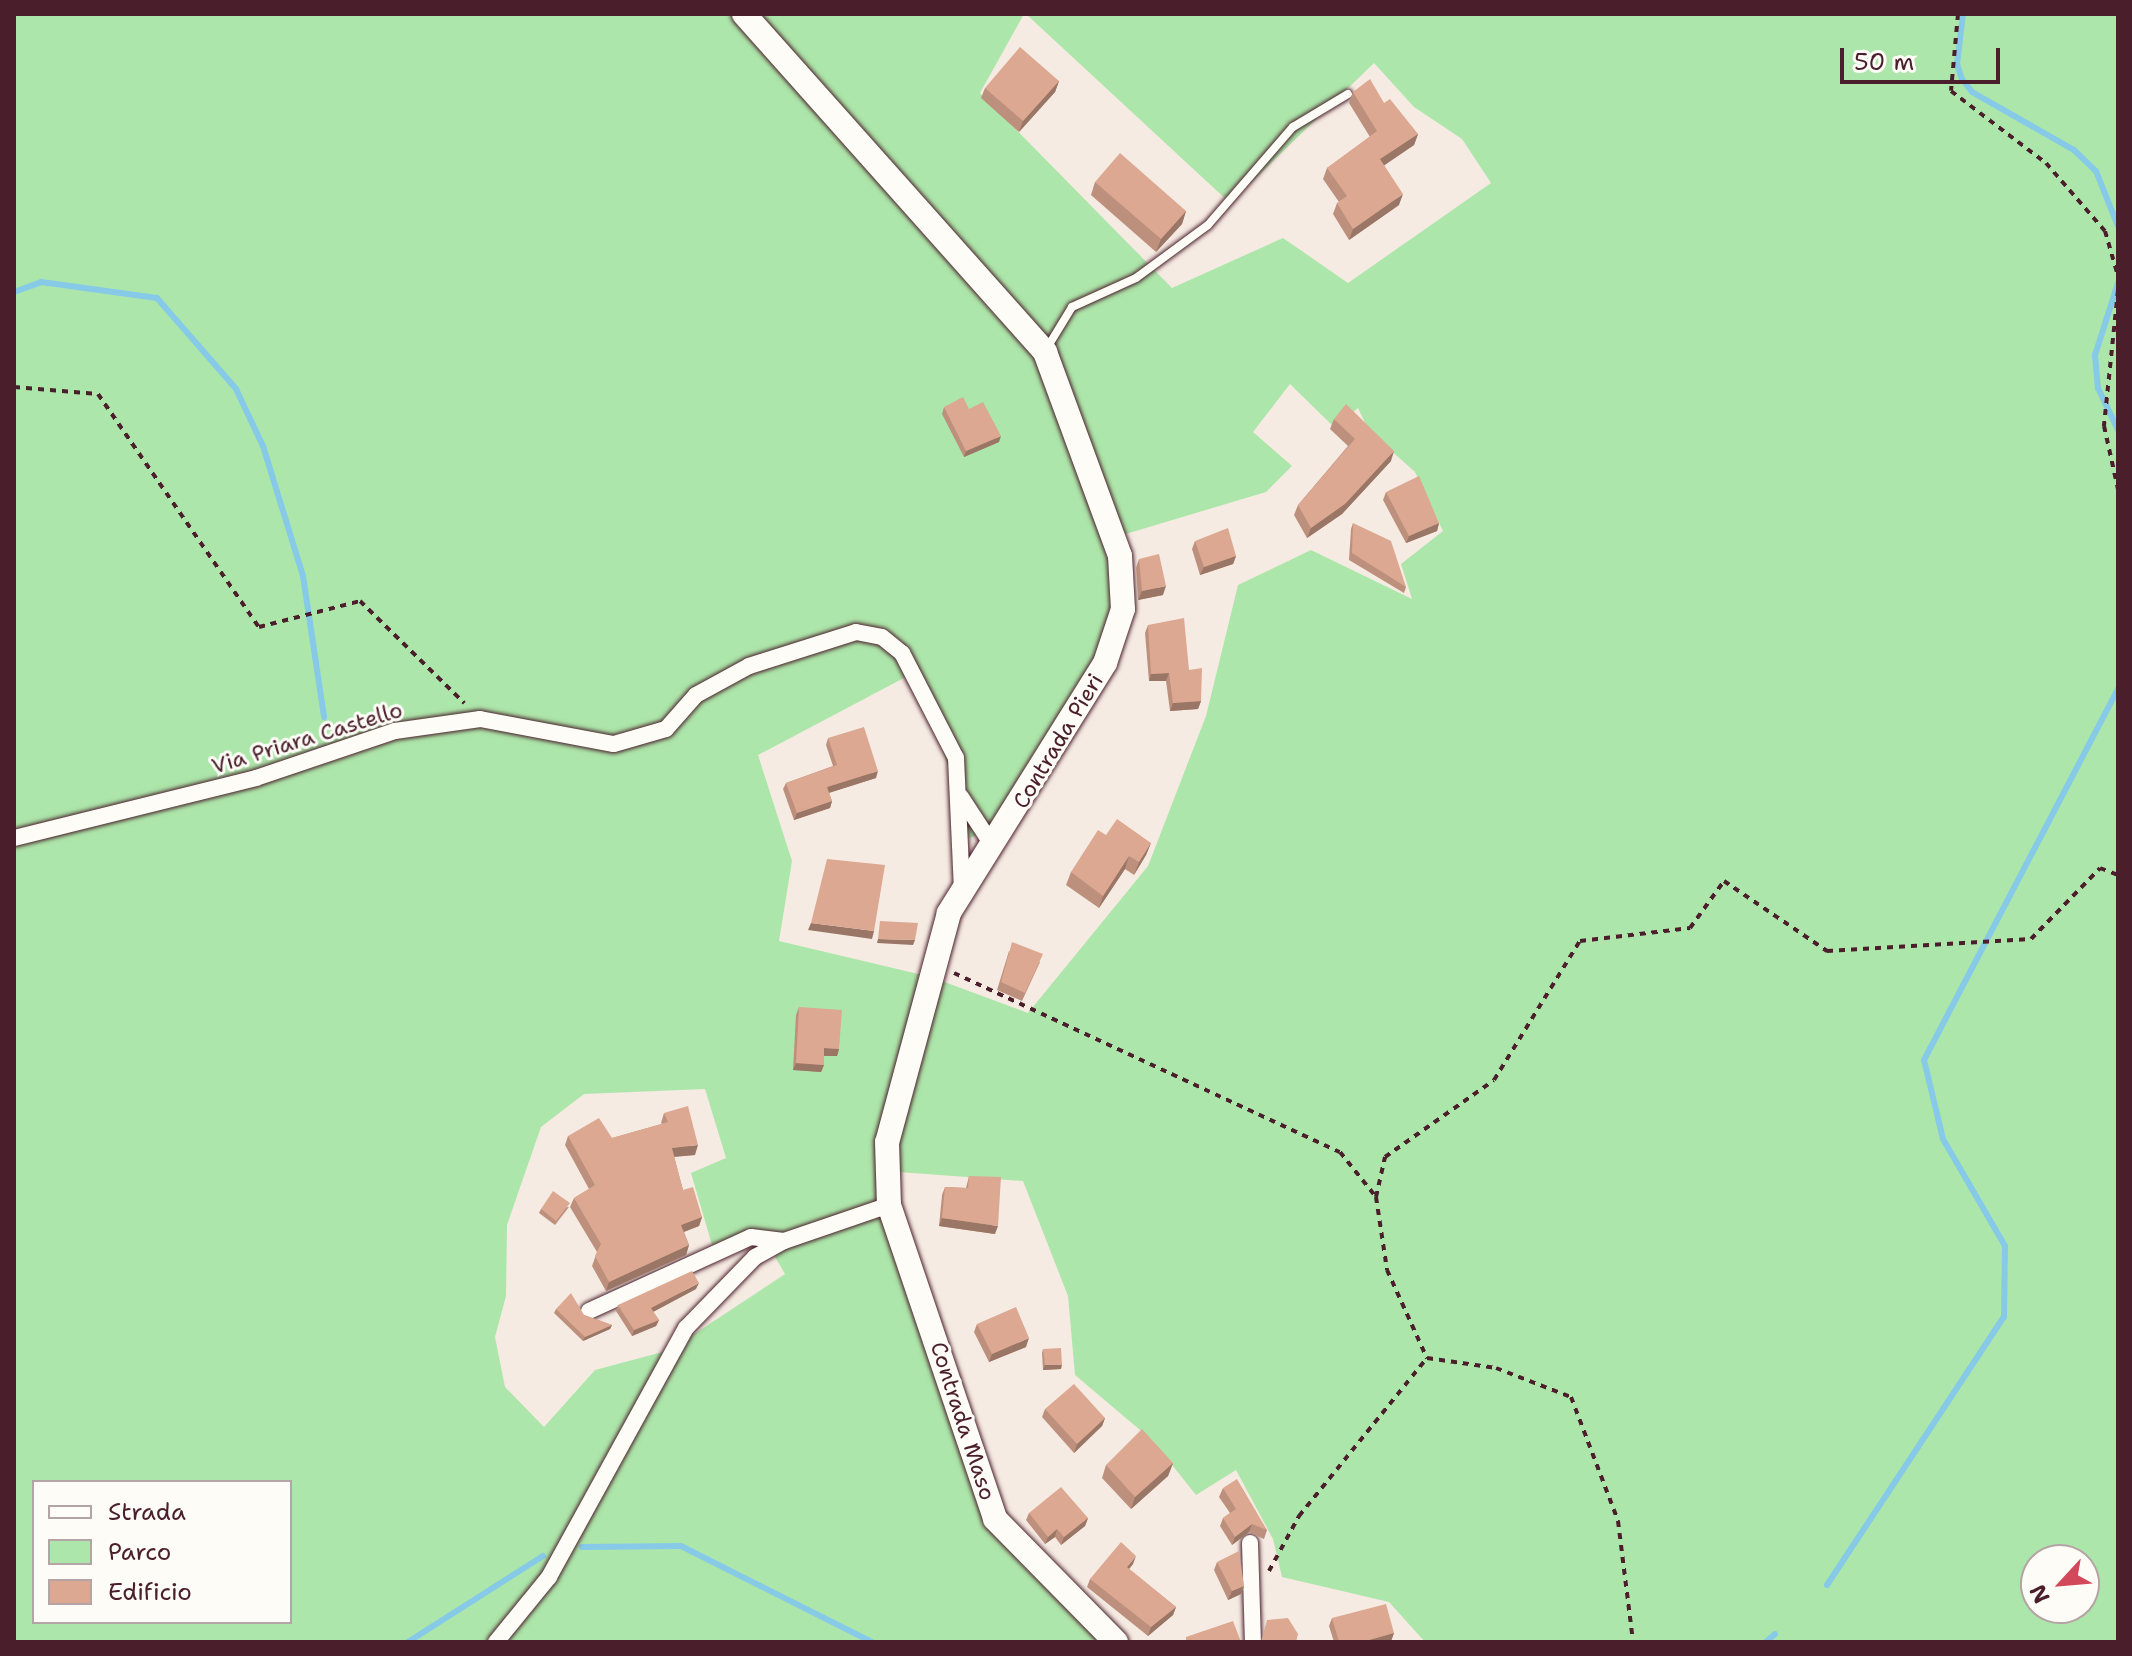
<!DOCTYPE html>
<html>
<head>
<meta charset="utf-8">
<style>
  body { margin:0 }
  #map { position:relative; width:2132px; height:1656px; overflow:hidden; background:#f6ebe3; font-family:"Shantell Sans",sans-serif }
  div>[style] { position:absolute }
  .green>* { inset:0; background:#ade6aa }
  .stream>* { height:6px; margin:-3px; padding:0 3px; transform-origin:3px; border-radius:3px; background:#86cae8 }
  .path>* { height:4px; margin-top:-2px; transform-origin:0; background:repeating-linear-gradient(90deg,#4a1f2b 0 6px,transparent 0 12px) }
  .roads { filter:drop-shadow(0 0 2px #4a1f2b) drop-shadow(0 0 2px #4a1f2b) }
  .lane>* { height:8px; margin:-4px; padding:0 4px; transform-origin:4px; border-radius:4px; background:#fdfcf7 }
  .street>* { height:16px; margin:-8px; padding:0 8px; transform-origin:8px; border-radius:8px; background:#fdfcf7 }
  .secondary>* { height:24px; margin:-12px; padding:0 12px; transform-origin:12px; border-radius:12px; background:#fdfcf7 }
  .wall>* { inset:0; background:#bd907d }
  .shaded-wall>* { inset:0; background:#9a7666 }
  .building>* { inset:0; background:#dca891 }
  span { translate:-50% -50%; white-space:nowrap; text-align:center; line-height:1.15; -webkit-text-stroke:6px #fdfcf7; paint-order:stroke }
  .street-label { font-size:22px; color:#4a1f2b }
  .frame { position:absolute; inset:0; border:16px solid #4a1f2b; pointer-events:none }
  .legend { position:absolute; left:32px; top:1480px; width:260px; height:144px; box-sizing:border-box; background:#fdfcf7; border:2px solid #b5a4a5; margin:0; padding:10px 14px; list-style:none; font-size:24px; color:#4a1f2b }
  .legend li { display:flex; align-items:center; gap:16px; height:40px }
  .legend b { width:40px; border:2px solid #b5a4a5 }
  .north { position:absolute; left:2020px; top:1544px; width:80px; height:80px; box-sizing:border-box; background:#fdfcf7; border:2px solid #b5a4a5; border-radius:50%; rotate:244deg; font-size:22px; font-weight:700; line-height:32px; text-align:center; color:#4a1f2b }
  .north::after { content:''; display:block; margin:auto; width:28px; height:36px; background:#d1495b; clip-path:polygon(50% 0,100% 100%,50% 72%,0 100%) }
  .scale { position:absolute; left:1840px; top:48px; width:160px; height:36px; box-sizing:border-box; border:4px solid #4a1f2b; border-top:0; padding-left:10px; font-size:24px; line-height:28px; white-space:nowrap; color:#4a1f2b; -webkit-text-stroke:6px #fdfcf7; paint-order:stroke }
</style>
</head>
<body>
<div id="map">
  <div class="green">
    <i style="clip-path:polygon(evenodd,14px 14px,1024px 14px,980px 93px,1172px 288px,1283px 238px,1348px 283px,1491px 183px,1462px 139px,1414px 107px,1374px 63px,1230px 203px,1026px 14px,2118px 14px,2118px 1642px,1425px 1642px,1389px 1602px,1282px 1577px,1273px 1539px,1236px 1470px,1196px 1495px,1153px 1441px,1075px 1375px,1068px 1296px,1023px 1181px,885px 1171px,986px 1514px,1116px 1642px,14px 1642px,14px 14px,1290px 384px,1335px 428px,1358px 408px,1369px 431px,1415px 472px,1443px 531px,1401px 564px,1412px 599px,1311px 550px,1238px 585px,1206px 716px,1148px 866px,1028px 1013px,931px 977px,779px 941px,792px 861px,758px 755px,919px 670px,969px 838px,1002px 828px,1112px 647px,1109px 539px,1266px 492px,1292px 466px,1253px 432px,1290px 384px,14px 14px,705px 1089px,726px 1158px,691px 1173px,712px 1245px,764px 1238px,785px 1274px,670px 1350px,595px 1370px,544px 1427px,505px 1387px,495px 1337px,506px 1296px,507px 1225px,541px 1127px,584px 1094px,705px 1089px,14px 14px,34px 1482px,290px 1482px,290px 1622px,34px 1622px,34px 1482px,14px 14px,2036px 1560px,2084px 1560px,2084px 1608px,2036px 1608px,2036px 1560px)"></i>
  </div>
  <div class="stream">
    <i style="left:1963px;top:14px;width:50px;rotate:96.8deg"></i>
    <i style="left:1957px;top:64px;width:16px;rotate:72deg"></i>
    <i style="left:1962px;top:79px;width:16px;rotate:52deg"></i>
    <i style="left:1972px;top:92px;width:117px;rotate:29.6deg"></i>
    <i style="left:2074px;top:150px;width:30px;rotate:44deg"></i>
    <i style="left:2096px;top:171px;width:59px;rotate:68.2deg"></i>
    <i style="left:2118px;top:283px;width:76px;rotate:107.7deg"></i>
    <i style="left:2095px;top:355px;width:33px;rotate:85deg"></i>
    <i style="left:2098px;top:388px;width:47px;rotate:64.5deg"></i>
    <i style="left:14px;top:292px;width:29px;rotate:-20deg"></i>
    <i style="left:41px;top:282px;width:117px;rotate:7.9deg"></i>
    <i style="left:157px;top:298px;width:121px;rotate:49deg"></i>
    <i style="left:236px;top:389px;width:63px;rotate:64.7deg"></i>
    <i style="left:263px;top:446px;width:136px;rotate:72.9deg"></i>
    <i style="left:303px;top:576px;width:143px;rotate:81.5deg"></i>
    <i style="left:582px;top:1547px;width:99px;rotate:-0.6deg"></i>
    <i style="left:681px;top:1546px;width:214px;rotate:26.7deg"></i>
    <i style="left:1827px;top:1585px;width:321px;rotate:-56.6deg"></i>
    <i style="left:2004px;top:1317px;width:71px;rotate:-89.2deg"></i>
    <i style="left:2005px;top:1246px;width:124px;rotate:-120.1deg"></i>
    <i style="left:1943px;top:1139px;width:81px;rotate:-103.5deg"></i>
    <i style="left:1924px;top:1060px;width:419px;rotate:-62.4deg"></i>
    <i style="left:408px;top:1642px;width:160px;rotate:-32.5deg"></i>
    <i style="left:1766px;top:1642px;width:12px;rotate:-42deg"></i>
  </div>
  <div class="path">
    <i style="left:1958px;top:14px;width:77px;rotate:95.2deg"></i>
    <i style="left:1951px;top:91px;width:119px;rotate:37.2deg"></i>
    <i style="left:2046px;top:163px;width:90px;rotate:49.1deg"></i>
    <i style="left:2105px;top:231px;width:47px;rotate:73.9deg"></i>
    <i style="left:2118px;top:290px;width:137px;rotate:95.9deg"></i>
    <i style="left:2104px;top:426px;width:65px;rotate:77.5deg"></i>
    <i style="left:14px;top:387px;width:84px;rotate:4.8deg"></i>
    <i style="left:98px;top:394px;width:283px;rotate:55.4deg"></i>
    <i style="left:259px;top:627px;width:104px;rotate:-14.4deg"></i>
    <i style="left:360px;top:601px;width:146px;rotate:44.4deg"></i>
    <i style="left:954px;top:973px;width:425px;rotate:24.9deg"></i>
    <i style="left:1340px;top:1152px;width:58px;rotate:51.3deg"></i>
    <i style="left:1376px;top:1197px;width:74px;rotate:81.4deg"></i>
    <i style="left:1387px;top:1270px;width:97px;rotate:65.6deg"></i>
    <i style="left:1427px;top:1358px;width:70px;rotate:8.2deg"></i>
    <i style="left:1496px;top:1368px;width:80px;rotate:21.1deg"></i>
    <i style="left:1571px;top:1397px;width:133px;rotate:69.2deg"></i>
    <i style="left:1618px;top:1521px;width:122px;rotate:82.9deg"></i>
    <i style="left:1376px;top:1197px;width:41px;rotate:-77.3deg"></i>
    <i style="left:1385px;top:1157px;width:133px;rotate:-35.2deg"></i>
    <i style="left:1494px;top:1080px;width:163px;rotate:-58.3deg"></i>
    <i style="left:1580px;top:941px;width:111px;rotate:-6.7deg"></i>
    <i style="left:1690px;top:928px;width:58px;rotate:-54.1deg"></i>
    <i style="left:1724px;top:881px;width:125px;rotate:34.2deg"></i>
    <i style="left:1827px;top:951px;width:204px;rotate:-3.4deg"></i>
    <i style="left:2031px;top:939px;width:99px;rotate:-45.8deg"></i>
    <i style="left:2100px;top:868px;width:19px;rotate:21deg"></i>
    <i style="left:1269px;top:1571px;width:63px;rotate:-61.4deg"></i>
    <i style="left:1299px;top:1516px;width:203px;rotate:-51deg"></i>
  </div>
  <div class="roads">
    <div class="lane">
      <i style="left:1047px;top:348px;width:48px;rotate:-58.6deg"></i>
      <i style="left:1072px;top:307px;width:70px;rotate:-24.4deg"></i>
      <i style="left:1136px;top:278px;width:89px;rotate:-36.4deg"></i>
      <i style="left:1208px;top:225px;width:130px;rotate:-49.1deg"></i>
      <i style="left:1293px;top:127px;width:64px;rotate:-31deg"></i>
    </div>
    <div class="street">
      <i style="left:961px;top:797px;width:59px;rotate:56.9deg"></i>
      <i style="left:14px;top:838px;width:249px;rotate:-13.9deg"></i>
      <i style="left:256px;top:778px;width:147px;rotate:-18.7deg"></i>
      <i style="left:395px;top:731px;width:86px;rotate:-8deg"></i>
      <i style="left:480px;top:719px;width:136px;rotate:10.6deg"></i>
      <i style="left:614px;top:744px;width:54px;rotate:-16.1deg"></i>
      <i style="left:666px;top:729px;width:45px;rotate:-48.6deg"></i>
      <i style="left:696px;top:695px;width:60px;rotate:-28.7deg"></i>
      <i style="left:749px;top:666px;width:112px;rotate:-17.6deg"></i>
      <i style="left:856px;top:632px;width:26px;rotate:11deg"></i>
      <i style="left:882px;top:637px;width:26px;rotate:39deg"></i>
      <i style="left:902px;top:653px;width:118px;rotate:62.8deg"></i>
      <i style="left:956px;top:758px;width:132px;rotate:87.4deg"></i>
      <i style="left:589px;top:1311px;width:178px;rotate:-24.6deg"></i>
      <i style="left:751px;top:1237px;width:33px;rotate:7deg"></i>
      <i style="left:784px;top:1241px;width:111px;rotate:-18.9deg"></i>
      <i style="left:1250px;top:1543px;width:99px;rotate:88.3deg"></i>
      <i style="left:496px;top:1642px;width:84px;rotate:-50.8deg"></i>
      <i style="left:549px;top:1577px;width:284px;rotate:-61.2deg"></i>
      <i style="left:686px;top:1328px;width:99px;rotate:-45.8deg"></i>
      <i style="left:755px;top:1257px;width:33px;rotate:-29deg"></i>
    </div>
    <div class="secondary">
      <i style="left:744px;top:14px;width:453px;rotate:48.3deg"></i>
      <i style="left:1045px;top:352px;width:217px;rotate:69.8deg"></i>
      <i style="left:1120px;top:556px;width:53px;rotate:86.8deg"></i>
      <i style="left:1123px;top:609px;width:57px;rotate:108.4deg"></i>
      <i style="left:1105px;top:663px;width:295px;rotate:122deg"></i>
      <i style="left:949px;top:913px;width:237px;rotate:105.1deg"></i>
      <i style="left:887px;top:1142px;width:63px;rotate:88.2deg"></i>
      <i style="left:889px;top:1205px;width:331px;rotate:71.3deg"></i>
      <i style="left:995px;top:1519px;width:173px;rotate:45.5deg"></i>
    </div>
  </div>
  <div class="wall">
    <i style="clip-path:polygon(1059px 81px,1055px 92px,1019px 132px,981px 98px,985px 88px)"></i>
    <i style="clip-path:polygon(1353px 92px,1384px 103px,1418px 134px,1414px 145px,1384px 165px,1399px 205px,1349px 240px,1333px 214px,1337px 203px,1339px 202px,1323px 179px,1327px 168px,1370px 137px,1349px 103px)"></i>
    <i style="clip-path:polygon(1095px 182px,1186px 211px,1182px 224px,1156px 252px,1091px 195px)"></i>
    <i style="clip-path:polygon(944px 407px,969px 409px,999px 442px,964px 457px,942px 414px)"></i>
    <i style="clip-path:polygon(1334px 419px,1391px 461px,1342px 514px,1307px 538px,1294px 515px,1298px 505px,1348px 446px,1330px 429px)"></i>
    <i style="clip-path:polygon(1386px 492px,1439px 523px,1437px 531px,1406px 543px,1383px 500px)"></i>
    <i style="clip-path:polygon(1353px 523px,1406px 587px,1404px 593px,1349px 560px,1351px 529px)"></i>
    <i style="clip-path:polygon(1195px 541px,1236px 556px,1233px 564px,1200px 575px,1192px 549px)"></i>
    <i style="clip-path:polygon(1139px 559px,1163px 595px,1138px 600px,1136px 568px)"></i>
    <i style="clip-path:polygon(1148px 625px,1189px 670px,1201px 701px,1198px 709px,1170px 711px,1166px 681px,1149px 681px,1145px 633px)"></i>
    <i style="clip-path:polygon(828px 738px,876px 778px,829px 793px,832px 801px,830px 808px,794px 820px,783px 789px,786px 783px,833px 766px,826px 745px)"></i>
    <i style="clip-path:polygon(1151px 843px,1146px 855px,1134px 875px,1125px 869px,1099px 908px,1066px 885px,1071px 872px)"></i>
    <i style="clip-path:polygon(1009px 951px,1040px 962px,1022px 1001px,997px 990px)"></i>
    <i style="clip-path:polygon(799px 1007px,839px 1049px,837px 1056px,824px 1056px,824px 1065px,821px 1072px,793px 1070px,796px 1015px)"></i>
    <i style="clip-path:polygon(664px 1113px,695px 1155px,674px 1157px,683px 1190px,702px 1217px,699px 1226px,684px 1232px,689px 1245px,686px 1255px,606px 1291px,592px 1266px,597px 1252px,570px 1207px,574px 1198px,589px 1189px,565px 1145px,568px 1136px,612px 1138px,662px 1124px,661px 1123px)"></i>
    <i style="clip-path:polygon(969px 1176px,995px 1234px,939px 1226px,942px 1195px,945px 1187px,966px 1188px)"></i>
    <i style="clip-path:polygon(569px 1207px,555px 1225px,539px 1213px,541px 1209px)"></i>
    <i style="clip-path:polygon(696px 1289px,653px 1312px,659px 1320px,656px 1326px,632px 1336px,616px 1311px,618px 1305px)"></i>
    <i style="clip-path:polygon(556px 1309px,584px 1315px,612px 1325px,610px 1329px,583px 1341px,554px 1313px)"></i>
    <i style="clip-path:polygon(977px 1324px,1026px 1347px,989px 1362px,974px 1332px)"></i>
    <i style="clip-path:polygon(1043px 1349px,1061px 1369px,1043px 1370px,1042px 1353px)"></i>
    <i style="clip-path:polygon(1045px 1409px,1105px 1418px,1102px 1426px,1074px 1453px,1042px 1417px)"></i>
    <i style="clip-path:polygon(1173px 1463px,1168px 1476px,1131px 1509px,1102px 1478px,1106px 1465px)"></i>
    <i style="clip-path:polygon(1223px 1488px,1267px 1530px,1264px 1539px,1249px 1532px,1232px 1545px,1220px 1526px,1223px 1518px,1230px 1513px,1219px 1497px)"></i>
    <i style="clip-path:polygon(1029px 1513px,1088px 1518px,1085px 1526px,1061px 1545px,1055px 1537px,1045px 1544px,1026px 1520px)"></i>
    <i style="clip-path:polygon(1217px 1562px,1244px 1586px,1241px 1594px,1228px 1600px,1214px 1570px)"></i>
    <i style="clip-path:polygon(1133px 1564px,1129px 1569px,1176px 1607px,1173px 1615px,1148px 1636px,1087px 1587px,1090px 1579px)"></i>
    <i style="clip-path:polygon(1332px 1618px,1394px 1633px,1391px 1641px,1388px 1642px,1334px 1642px,1329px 1626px)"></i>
  </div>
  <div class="shaded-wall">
    <i style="clip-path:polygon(1059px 81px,1055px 92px,1019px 132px,1023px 121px)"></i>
    <i style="clip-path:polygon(1418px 134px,1414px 145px,1376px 171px,1380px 159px)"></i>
    <i style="clip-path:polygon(1403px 194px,1399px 205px,1349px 240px,1353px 229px)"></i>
    <i style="clip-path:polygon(1186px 211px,1182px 224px,1156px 252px,1161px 239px)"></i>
    <i style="clip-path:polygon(1001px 436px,999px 442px,964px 457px,966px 451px)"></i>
    <i style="clip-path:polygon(1394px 451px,1391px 461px,1342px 514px,1307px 538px,1311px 528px)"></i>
    <i style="clip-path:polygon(1439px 523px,1437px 531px,1406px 543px,1409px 536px)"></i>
    <i style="clip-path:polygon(1236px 556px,1233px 564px,1200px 575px,1204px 567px)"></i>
    <i style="clip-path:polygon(1166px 586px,1163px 595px,1138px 600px,1142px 591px)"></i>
    <i style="clip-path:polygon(1169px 673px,1166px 681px,1149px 681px,1151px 674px)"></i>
    <i style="clip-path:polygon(1201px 701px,1198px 709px,1170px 711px,1173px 703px)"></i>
    <i style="clip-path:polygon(878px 771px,876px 778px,825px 794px,827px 787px)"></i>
    <i style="clip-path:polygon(832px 801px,830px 808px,794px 820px,797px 813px)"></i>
    <i style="clip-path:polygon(1151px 843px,1146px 855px,1134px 875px,1139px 862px)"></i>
    <i style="clip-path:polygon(1129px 856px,1125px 869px,1099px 908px,1103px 896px)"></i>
    <i style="clip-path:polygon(811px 923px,874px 931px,872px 939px,808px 930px)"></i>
    <i style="clip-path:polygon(878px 939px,915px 940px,913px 945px,877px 943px)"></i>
    <i style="clip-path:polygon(824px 1048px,839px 1049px,837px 1056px,821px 1056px)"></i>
    <i style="clip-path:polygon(796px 1063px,824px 1065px,821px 1072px,793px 1070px)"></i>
    <i style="clip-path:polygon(698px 1145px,695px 1155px,669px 1157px,672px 1148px)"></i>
    <i style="clip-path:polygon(702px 1217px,699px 1226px,678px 1234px,681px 1225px)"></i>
    <i style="clip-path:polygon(942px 1218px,998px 1226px,995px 1234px,939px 1226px)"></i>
    <i style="clip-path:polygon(689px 1245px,686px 1255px,606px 1291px,609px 1282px)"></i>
    <i style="clip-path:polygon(699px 1283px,696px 1289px,649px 1314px,651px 1308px)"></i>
    <i style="clip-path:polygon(659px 1320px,656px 1326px,632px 1336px,634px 1330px)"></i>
    <i style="clip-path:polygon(612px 1325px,610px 1329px,583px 1341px,585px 1337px)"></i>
    <i style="clip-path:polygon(1029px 1338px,1026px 1347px,989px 1362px,992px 1354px)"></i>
    <i style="clip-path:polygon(1045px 1365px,1062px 1365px,1061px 1369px,1043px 1370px)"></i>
    <i style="clip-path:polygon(1105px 1418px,1102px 1426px,1074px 1453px,1077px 1444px)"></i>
    <i style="clip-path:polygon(1173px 1463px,1168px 1476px,1131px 1509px,1135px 1497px)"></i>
    <i style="clip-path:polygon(1088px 1518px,1085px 1526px,1061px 1545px,1064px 1537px)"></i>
    <i style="clip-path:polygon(1252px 1524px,1249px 1532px,1232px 1545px,1235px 1537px)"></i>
    <i style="clip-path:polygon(1057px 1529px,1055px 1537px,1045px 1544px,1048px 1537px)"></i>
    <i style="clip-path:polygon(1136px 1556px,1133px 1564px,1124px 1575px,1127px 1567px)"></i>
    <i style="clip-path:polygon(1244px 1586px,1241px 1594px,1228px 1600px,1232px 1591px)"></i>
    <i style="clip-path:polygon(1176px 1607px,1173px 1615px,1148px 1636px,1151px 1627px)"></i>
    <i style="clip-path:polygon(1394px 1633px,1391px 1641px,1362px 1642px)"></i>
  </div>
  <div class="building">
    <i style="clip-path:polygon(1020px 47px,1059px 81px,1023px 121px,985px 88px)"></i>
    <i style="clip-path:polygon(1370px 79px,1384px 103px,1390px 99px,1418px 134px,1380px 159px,1403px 194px,1353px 229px,1337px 203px,1347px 196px,1327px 168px,1377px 131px,1353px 92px)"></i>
    <i style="clip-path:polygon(1120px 153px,1186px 211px,1161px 239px,1095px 182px)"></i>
    <i style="clip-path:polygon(963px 397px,969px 409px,983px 402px,1001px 436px,966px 451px,944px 407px)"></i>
    <i style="clip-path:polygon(1346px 404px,1394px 451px,1345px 504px,1311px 528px,1298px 505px,1355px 439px,1334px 419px)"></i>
    <i style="clip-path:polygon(1419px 476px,1439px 523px,1409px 536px,1386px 492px)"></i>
    <i style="clip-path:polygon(1353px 523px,1391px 541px,1406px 587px,1352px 553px)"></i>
    <i style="clip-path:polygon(1228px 528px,1236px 556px,1204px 567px,1195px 541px)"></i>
    <i style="clip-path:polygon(1159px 554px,1166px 586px,1142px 591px,1139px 559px)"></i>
    <i style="clip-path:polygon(1184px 618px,1189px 670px,1202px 668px,1201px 701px,1173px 703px,1169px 673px,1151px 674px,1148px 625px)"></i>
    <i style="clip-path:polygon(864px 727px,878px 771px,827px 787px,832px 801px,797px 813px,786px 783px,837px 765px,828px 738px)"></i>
    <i style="clip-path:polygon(1117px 819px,1151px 843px,1139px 862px,1129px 856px,1103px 896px,1071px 872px,1098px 830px,1106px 835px)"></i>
    <i style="clip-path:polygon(827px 859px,885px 865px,874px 931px,811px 923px)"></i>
    <i style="clip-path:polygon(880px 921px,918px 923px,915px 940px,878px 939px)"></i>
    <i style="clip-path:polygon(1012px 942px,1043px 954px,1025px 993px,1001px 982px)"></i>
    <i style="clip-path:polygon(799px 1007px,842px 1010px,839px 1049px,824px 1048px,824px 1065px,796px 1063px)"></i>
    <i style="clip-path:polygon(688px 1106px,698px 1145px,672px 1148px,683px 1190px,693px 1187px,702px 1217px,681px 1225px,689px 1245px,609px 1282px,595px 1256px,601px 1244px,574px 1198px,595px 1185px,568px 1136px,599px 1118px,612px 1138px,668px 1122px,664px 1113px)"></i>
    <i style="clip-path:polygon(969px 1176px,1001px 1177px,998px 1226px,942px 1218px,945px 1187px,968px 1188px)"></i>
    <i style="clip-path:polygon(553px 1191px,570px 1203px,556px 1221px,541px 1209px)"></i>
    <i style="clip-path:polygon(692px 1271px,699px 1283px,651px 1308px,659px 1320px,634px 1330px,618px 1305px)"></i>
    <i style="clip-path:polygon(571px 1293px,584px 1315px,612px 1325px,585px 1337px,556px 1309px)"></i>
    <i style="clip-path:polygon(1016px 1307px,1029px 1338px,992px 1354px,977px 1324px)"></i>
    <i style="clip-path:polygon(1061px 1348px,1062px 1365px,1045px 1365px,1043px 1349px)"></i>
    <i style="clip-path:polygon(1074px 1384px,1105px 1418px,1077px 1444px,1045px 1409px)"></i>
    <i style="clip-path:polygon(1142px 1429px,1173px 1463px,1135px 1497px,1106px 1465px)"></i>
    <i style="clip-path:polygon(1237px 1479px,1267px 1530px,1252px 1524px,1235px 1537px,1223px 1518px,1236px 1509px,1223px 1488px)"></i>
    <i style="clip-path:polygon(1061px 1487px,1088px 1518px,1064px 1537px,1057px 1529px,1048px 1537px,1029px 1513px)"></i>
    <i style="clip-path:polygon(1121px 1542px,1136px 1556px,1127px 1567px,1176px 1607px,1151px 1627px,1090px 1579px)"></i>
    <i style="clip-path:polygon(1239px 1551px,1244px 1586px,1232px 1591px,1217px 1562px)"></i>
    <i style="clip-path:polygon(1386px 1604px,1394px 1633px,1362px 1642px,1339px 1642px,1332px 1618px)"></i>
    <i style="clip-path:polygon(1288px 1618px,1298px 1634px,1296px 1642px,1261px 1642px,1267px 1620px)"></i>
    <i style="clip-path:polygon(1233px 1621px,1241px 1642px,1186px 1642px,1186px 1637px)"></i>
  </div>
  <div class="street-label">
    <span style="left:307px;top:738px;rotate:-17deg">Via Priara Castello</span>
    <span style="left:1058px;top:741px;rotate:-59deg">Contrada Pieri</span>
    <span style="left:963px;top:1421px;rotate:72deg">Contrada Maso</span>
  </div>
  <div class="frame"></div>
  <ul class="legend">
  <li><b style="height:10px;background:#fdfcf7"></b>Strada</li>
  <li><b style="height:22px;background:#ade6aa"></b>Parco</li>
  <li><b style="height:22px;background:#dca891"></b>Edificio</li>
  </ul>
  <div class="north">N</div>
  <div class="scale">50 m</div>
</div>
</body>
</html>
